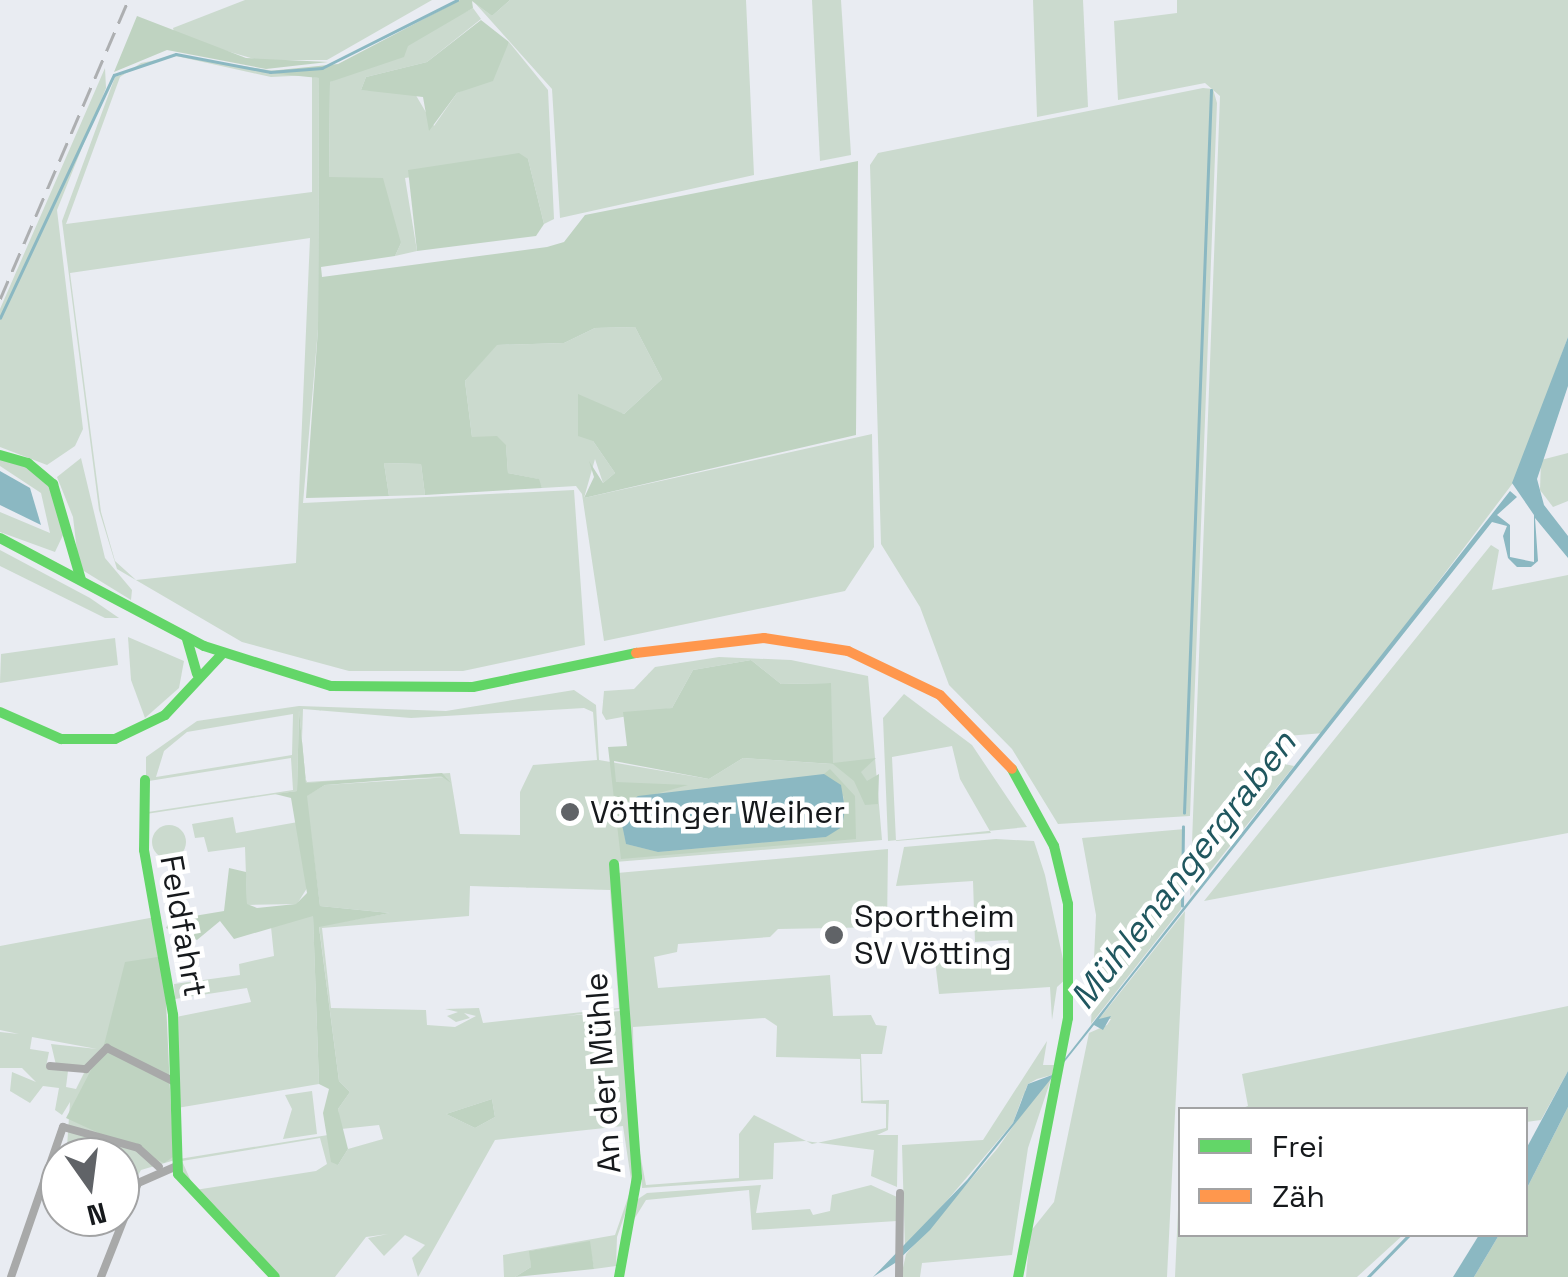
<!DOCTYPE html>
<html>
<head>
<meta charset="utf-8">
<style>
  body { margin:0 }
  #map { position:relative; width:1568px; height:1277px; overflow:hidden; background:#e9ecf2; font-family:"Space Grotesk",sans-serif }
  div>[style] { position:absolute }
  .green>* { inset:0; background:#cbdace }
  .round { border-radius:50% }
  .forest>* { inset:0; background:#bfd3c1 }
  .water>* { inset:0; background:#8bb8c2 }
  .stream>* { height:2.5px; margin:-1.25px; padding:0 1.25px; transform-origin:1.25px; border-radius:1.25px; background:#8bb8c2 }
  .street>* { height:8px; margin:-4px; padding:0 4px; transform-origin:4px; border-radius:4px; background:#a8a9a9 }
  .fast>* { height:10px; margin:-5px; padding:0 5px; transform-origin:5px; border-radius:5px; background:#63d668 }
  .slow>* { height:10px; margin:-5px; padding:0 5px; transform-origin:5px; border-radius:5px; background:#ff974d }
  .rail>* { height:2.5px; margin-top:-1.25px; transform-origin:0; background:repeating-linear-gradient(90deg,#adafb1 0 20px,transparent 0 30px) }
  .dots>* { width:28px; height:28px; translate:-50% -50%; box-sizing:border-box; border:5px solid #fff; border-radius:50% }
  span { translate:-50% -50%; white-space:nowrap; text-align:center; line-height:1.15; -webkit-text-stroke:9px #fff; paint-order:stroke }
  .poi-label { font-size:32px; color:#16191c }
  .left { translate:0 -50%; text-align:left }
  .street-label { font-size:32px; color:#16191c }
  .water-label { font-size:35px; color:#20575f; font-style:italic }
  .legend { position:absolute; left:1178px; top:1107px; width:350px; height:130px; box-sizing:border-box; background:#fff; border:2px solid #a2a3a4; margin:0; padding:12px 18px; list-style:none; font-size:30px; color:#16191c }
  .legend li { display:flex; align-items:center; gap:20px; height:50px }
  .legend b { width:50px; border:2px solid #a2a3a4 }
  .north { position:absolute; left:40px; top:1137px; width:100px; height:100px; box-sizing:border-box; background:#fff; border:2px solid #a2a3a4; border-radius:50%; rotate:166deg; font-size:28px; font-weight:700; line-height:40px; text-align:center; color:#16191c }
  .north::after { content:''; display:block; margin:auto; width:35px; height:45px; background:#606367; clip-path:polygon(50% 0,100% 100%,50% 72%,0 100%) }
</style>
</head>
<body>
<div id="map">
  <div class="green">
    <i style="clip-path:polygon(245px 0,432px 0,327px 60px,258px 60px,175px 36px,173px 28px)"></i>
    <i style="clip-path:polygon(510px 0,746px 0,754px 175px,560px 218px,552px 89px,475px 3px,492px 16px)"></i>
    <i style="clip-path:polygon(812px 0,841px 0,851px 155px,820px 161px)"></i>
    <i style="clip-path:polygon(1033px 0,1083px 0,1088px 107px,1037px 117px)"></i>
    <i style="clip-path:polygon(1177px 0,1568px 0,1568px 337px,1516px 479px,1324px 733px,1274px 737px,1266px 747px,1270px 761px,1294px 766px,1190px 896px,1220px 96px,1205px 83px,1118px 100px,1114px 21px,1177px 13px)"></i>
    <i style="clip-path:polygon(473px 8px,481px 19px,427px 62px,366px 77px,361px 90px,414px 92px,434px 126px,457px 93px,485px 81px,509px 42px,548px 90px,554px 219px,544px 224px,528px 159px,405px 178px,417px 251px,395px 256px,401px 243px,329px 177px,330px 82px)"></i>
    <i style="clip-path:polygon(evenodd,174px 55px,319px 78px,318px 329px,303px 503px,574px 490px,585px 645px,463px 671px,349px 671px,242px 642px,117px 569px,99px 510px,62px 221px,115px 77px,174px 55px,176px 56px,271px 77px,312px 75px,312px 192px,66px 224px,120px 77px,141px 63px,176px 56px,174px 55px,310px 238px,296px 563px,136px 580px,115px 561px,101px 512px,70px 273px,310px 238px)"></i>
    <i style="clip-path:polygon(105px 68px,106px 88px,57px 210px,83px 429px,75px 446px,47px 465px,0 447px,0 309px)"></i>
    <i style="clip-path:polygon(1203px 88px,1213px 89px,1217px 103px,1190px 816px,1058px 824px,1012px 749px,949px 685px,920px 607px,881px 544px,870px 165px,878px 153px)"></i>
    <i style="clip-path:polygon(635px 327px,662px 379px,624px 414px,591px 405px,593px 441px,615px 473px,603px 483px,595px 459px,584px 498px,872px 434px,874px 547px,845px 591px,604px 641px,582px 494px,576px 486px,542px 488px,538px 479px,508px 473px,506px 446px,472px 437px,465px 381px,496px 345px,564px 343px,595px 328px)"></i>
    <i style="clip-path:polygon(1568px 453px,1568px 501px,1553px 507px,1540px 490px,1541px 460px)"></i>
    <i style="clip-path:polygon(0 458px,31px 469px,52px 490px,64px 533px,55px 552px,0 532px,0 512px,50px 533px,41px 493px,0 466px)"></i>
    <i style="clip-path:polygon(81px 458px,105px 558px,132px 590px,131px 600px,79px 568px,73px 517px,57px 477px)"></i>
    <i style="clip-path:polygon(384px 463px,421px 464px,425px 495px,389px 496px)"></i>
    <i style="clip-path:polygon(1491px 545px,1499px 550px,1492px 590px,1568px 575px,1568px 833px,1204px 901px)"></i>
    <i style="clip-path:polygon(0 550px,90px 598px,119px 618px,105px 618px,0 566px)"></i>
    <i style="clip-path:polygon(128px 637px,184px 661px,179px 688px,145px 718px,131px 680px)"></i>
    <i style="clip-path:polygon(115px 638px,118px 665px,0 683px,1px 654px)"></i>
    <i style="clip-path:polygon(evenodd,719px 657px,791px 660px,868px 676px,882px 840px,615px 862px,620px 1009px,566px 1016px,620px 1011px,634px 1175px,631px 1197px,617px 1237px,616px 1266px,594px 1269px,589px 1242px,530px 1251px,531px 1267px,515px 1277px,504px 1277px,503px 1255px,615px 1235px,632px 1186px,623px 1126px,495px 1140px,418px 1277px,412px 1258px,425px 1245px,405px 1235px,384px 1256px,368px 1238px,388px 1234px,366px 1237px,335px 1277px,279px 1277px,188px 1189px,179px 1159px,328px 1135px,338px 1165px,348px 1149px,383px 1139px,379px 1125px,341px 1129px,338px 1109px,350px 1092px,339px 1081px,319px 926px,390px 913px,320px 906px,306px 796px,325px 785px,450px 777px,306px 783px,299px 710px,297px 791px,146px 814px,146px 757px,197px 721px,299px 706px,446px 711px,574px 690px,596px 705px,599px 760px,709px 779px,743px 758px,832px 764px,830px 683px,781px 684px,751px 660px,693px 670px,672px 708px,606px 720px,602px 713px,604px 691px,634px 689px,655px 667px,719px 657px,584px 708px,593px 712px,597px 760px,533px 765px,520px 792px,520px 835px,460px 834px,450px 773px,307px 782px,301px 769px,303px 709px,411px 718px,584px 708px,719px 657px,293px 714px,292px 755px,156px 777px,164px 751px,187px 732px,293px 714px,719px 657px,291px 758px,293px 790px,148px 812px,149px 781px,291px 758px,719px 657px,470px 886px,610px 890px,619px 1008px,483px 1023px,479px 1008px,445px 1009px,458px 1012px,447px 1016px,456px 1022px,470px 1018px,464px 1013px,476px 1016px,455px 1027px,427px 1025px,426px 1010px,331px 1008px,322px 928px,469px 916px,470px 886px,719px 657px,492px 1099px,495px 1117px,475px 1128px,446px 1114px,492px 1099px,719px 657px,320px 1138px,327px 1164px,316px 1171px,195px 1190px,182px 1161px,320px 1138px)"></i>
    <i style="clip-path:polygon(evenodd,904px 694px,972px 745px,1027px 827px,888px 841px,883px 718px,904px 694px,952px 746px,960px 779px,991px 833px,896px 841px,892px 757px,952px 746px)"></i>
    <i style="clip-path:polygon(233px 817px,236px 833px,298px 822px,309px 885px,297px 904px,247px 905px,245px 847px,208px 852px,204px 837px,195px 838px,192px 824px)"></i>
    <i class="round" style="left:152px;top:825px;width:34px;height:34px"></i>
    <i style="clip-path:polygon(1185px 829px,1181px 909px,1091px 1024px,1096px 915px,1082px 838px)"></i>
    <i style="clip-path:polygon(996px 839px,1034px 841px,1045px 875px,1067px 978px,1057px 987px,1052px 1020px,1050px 987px,939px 994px,934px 952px,1010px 948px,1008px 940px,975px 942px,973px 881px,896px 886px,904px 847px)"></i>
    <i style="clip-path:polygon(evenodd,888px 849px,887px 927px,778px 929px,770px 937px,678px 944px,677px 952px,654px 957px,658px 988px,830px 975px,833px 1016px,871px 1015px,876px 1025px,887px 1026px,882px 1054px,861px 1054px,863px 1101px,889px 1100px,888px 1130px,877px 1135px,898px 1135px,897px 1187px,871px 1176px,874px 1150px,805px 1141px,774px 1143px,773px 1179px,642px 1188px,617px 873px,888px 849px,765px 1018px,777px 1026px,776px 1057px,860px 1059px,861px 1103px,886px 1104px,886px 1128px,812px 1144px,754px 1115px,739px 1134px,739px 1178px,646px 1185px,635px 1127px,633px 1027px,765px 1018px)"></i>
    <i style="clip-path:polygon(1185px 911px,1167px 1277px,1026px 1277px,1030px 1232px,1054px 1202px,1089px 1033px,1107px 1025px,1111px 1019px,1099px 1019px)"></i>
    <i style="clip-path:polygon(313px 915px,319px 1084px,177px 1108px,176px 1017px,251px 1002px,247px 988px,175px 999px,174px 984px,240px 975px,239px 964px,274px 956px,271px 927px)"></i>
    <i style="clip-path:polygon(evenodd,155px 917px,175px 1160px,141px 1170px,136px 1179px,120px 1157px,67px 1147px,70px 1102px,62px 1115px,55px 1110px,59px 1088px,43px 1086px,30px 1103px,10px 1091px,12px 1072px,36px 1082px,22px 1068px,0 1068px,0 1032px,19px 1034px,0 1030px,0 946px,155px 917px,32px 1037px,97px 1049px,51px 1044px,56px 1065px,87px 1067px,76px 1089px,66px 1087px,68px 1071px,46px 1067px,49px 1052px,30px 1049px,32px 1037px)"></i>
    <i style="clip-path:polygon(1568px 1006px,1568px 1071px,1541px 1120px,1526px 1122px,1526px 1110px,1237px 1110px,1248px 1106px,1242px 1074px)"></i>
    <i style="clip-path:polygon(1047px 1041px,1043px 1065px,1054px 1065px,1052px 1075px,1037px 1079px,1028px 1084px,1025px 1091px,1052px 1076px,1028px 1148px,1012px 1255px,922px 1263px,920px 1277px,901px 1277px,906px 1254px,997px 1149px,1035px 1095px,1017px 1118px,1024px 1093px,1013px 1123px,905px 1250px,902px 1145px,983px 1140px)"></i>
    <i style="clip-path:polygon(312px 1091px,317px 1134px,283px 1139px,292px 1109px,285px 1095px)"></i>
    <i style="clip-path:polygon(1180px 1164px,1180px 1234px,1403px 1235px,1357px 1277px,1175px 1277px)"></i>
    <i style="clip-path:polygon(761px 1185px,756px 1213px,810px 1209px,813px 1215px,830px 1211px,832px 1195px,871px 1185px,897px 1197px,897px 1221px,752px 1230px,749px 1190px,646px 1200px,633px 1221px,635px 1201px,647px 1193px)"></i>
  </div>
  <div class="forest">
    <i style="clip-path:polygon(460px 0,510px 0,492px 16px,472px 1px,473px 8px,408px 46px,404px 57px,330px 82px,329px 177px,383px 178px,401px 243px,395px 256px,321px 267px,322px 277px,547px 247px,564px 242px,585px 215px,858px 161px,856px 435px,584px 498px,594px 477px,589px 461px,603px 483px,615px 473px,593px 441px,578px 436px,578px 394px,624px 414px,662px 379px,635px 327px,595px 328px,564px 343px,497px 345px,465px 381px,472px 437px,497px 436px,506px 445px,508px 473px,539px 479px,542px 488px,425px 495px,421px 464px,384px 463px,389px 496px,306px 498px,318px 329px,319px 78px,259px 72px,338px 64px)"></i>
    <i style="clip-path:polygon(137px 16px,246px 58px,328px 62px,266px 69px,167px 50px,114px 72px)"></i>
    <i style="clip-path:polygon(481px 20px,509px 42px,493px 81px,457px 93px,429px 131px,423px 97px,361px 90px,366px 77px,427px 62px)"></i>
    <i style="clip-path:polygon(519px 153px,528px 159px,544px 224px,536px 236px,417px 251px,408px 170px)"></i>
    <i style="clip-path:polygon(751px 660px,781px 684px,831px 683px,833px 763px,876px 758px,861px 772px,867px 781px,879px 774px,878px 804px,865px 805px,854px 781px,833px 764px,743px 758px,709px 779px,614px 761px,616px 782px,688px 785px,627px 802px,619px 810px,626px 844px,658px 852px,826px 837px,844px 821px,844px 797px,824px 774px,830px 769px,855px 796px,856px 839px,621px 859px,608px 747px,627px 746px,623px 712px,672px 708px,693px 670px)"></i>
    <i style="clip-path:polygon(299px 710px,306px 783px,442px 773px,451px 783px,441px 776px,325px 785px,307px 796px,320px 906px,390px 913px,319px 927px,339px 1081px,350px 1092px,338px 1109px,348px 1149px,338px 1165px,331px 1162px,323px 1113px,329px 1089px,319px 1084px,313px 916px,234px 939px,220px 921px,197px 940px,166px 928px,170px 920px,224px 911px,229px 868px,246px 872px,247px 904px,257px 908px,296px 904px,307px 893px,291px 798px,275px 794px,297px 791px)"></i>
    <i style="clip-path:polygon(164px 956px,173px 1157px,164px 1163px,66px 1118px,104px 1045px,125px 962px)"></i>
    <i style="clip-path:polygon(492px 1099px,495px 1117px,475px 1128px,446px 1114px)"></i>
    <i style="clip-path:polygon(1568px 1107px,1568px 1277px,1474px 1277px,1499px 1235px,1526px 1234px,1526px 1190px)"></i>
    <i style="clip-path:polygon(590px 1241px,594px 1269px,515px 1277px,531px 1267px,529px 1251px)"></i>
  </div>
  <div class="water">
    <i style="clip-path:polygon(1568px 337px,1568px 386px,1537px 479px,1544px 505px,1568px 536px,1568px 558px,1535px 518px,1538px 561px,1531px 567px,1517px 567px,1508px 558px,1503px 536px,1507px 526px,1492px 522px,1118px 994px,1099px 1019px,1111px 1016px,1103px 1030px,1094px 1025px,930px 1230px,895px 1263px,873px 1277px,967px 1180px,1013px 1123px,1028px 1084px,1052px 1075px,1510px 491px,1517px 497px,1497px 515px,1510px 525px,1510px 557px,1534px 562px,1534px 515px,1512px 483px)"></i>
    <i style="clip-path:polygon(0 471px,30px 488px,41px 525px,0 505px)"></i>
    <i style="clip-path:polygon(824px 774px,841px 785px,845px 809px,842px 827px,826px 837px,658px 852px,626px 844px,619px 810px,638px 796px)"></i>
    <i style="clip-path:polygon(1568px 1071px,1568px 1107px,1526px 1190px,1526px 1149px)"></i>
    <i style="clip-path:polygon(1479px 1235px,1499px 1235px,1474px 1277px,1453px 1277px)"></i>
  </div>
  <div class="stream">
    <i style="left:0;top:318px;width:268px;rotate:-64.9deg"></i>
    <i style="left:114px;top:75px;width:65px;rotate:-18.7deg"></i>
    <i style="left:176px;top:54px;width:96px;rotate:10.8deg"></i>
    <i style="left:270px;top:72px;width:52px;rotate:-4.4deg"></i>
    <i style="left:322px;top:68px;width:151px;rotate:-26.7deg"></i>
    <i style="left:1184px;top:813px;width:723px;rotate:-87.86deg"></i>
    <i style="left:1182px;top:906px;width:79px;rotate:-89.3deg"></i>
    <i style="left:1368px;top:1277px;width:60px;rotate:-45.7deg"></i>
  </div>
  <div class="street">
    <i style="left:50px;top:1066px;width:36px;rotate:5deg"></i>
    <i style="left:86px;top:1069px;width:30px;rotate:-45deg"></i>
    <i style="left:107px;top:1048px;width:74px;rotate:26.6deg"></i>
    <i style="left:11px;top:1277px;width:159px;rotate:-70.9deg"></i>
    <i style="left:63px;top:1127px;width:78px;rotate:15.6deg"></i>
    <i style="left:138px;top:1148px;width:28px;rotate:42deg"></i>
    <i style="left:101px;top:1277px;width:101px;rotate:-68.5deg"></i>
    <i style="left:138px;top:1183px;width:43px;rotate:-23.6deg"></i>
    <i style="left:899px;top:1277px;width:84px;rotate:-89.3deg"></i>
  </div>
  <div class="fast">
    <i style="left:0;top:455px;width:29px;rotate:16deg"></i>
    <i style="left:28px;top:463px;width:33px;rotate:40deg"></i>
    <i style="left:53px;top:484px;width:100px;rotate:73.7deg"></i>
    <i style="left:0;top:538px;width:231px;rotate:27.9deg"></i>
    <i style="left:204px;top:646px;width:133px;rotate:17.5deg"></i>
    <i style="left:331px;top:686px;width:142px;rotate:0.4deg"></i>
    <i style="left:473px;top:687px;width:167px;rotate:-11.8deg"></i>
    <i style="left:187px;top:639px;width:36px;rotate:74deg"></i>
    <i style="left:0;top:712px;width:67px;rotate:23.9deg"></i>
    <i style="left:61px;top:739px;width:54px"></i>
    <i style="left:115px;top:739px;width:55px;rotate:-25.6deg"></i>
    <i style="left:165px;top:715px;width:83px;rotate:-46.9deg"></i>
    <i style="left:1012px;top:769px;width:88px;rotate:61.4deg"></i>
    <i style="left:1054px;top:846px;width:60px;rotate:76.4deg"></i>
    <i style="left:1068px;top:904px;width:114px;rotate:90deg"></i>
    <i style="left:1068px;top:1018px;width:264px;rotate:100.9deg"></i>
    <i style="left:145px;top:780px;width:70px;rotate:90.8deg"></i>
    <i style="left:144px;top:850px;width:168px;rotate:80deg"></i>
    <i style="left:173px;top:1015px;width:159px;rotate:88.2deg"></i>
    <i style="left:178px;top:1174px;width:141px;rotate:46.7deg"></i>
    <i style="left:614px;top:864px;width:314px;rotate:85.8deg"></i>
    <i style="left:637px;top:1177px;width:102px;rotate:100.2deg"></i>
  </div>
  <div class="slow">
    <i style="left:636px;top:653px;width:129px;rotate:-6.7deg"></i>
    <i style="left:764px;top:638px;width:85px;rotate:8.8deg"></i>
    <i style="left:848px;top:651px;width:102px;rotate:25.6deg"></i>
    <i style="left:940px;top:695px;width:103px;rotate:45.8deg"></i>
  </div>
  <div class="rail">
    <i style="left:0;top:299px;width:325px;rotate:-66.8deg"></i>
  </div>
  <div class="dots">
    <i style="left:570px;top:812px;background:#606367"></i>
    <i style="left:834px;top:935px;background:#606367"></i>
  </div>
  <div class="poi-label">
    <span class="left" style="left:590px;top:812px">Vöttinger Weiher</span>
    <span class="left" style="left:854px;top:935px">Sportheim<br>SV Vötting</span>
  </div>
  <div class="street-label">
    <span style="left:183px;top:926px;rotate:80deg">Feldfahrt</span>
    <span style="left:603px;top:1073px;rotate:-94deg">An der Mühle</span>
  </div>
  <div class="water-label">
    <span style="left:1183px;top:870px;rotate:-52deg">Mühlenangergraben</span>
  </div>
  <ul class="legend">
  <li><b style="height:12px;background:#63d668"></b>Frei</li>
  <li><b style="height:12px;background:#ff974d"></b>Zäh</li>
  </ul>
  <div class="north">N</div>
</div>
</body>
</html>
